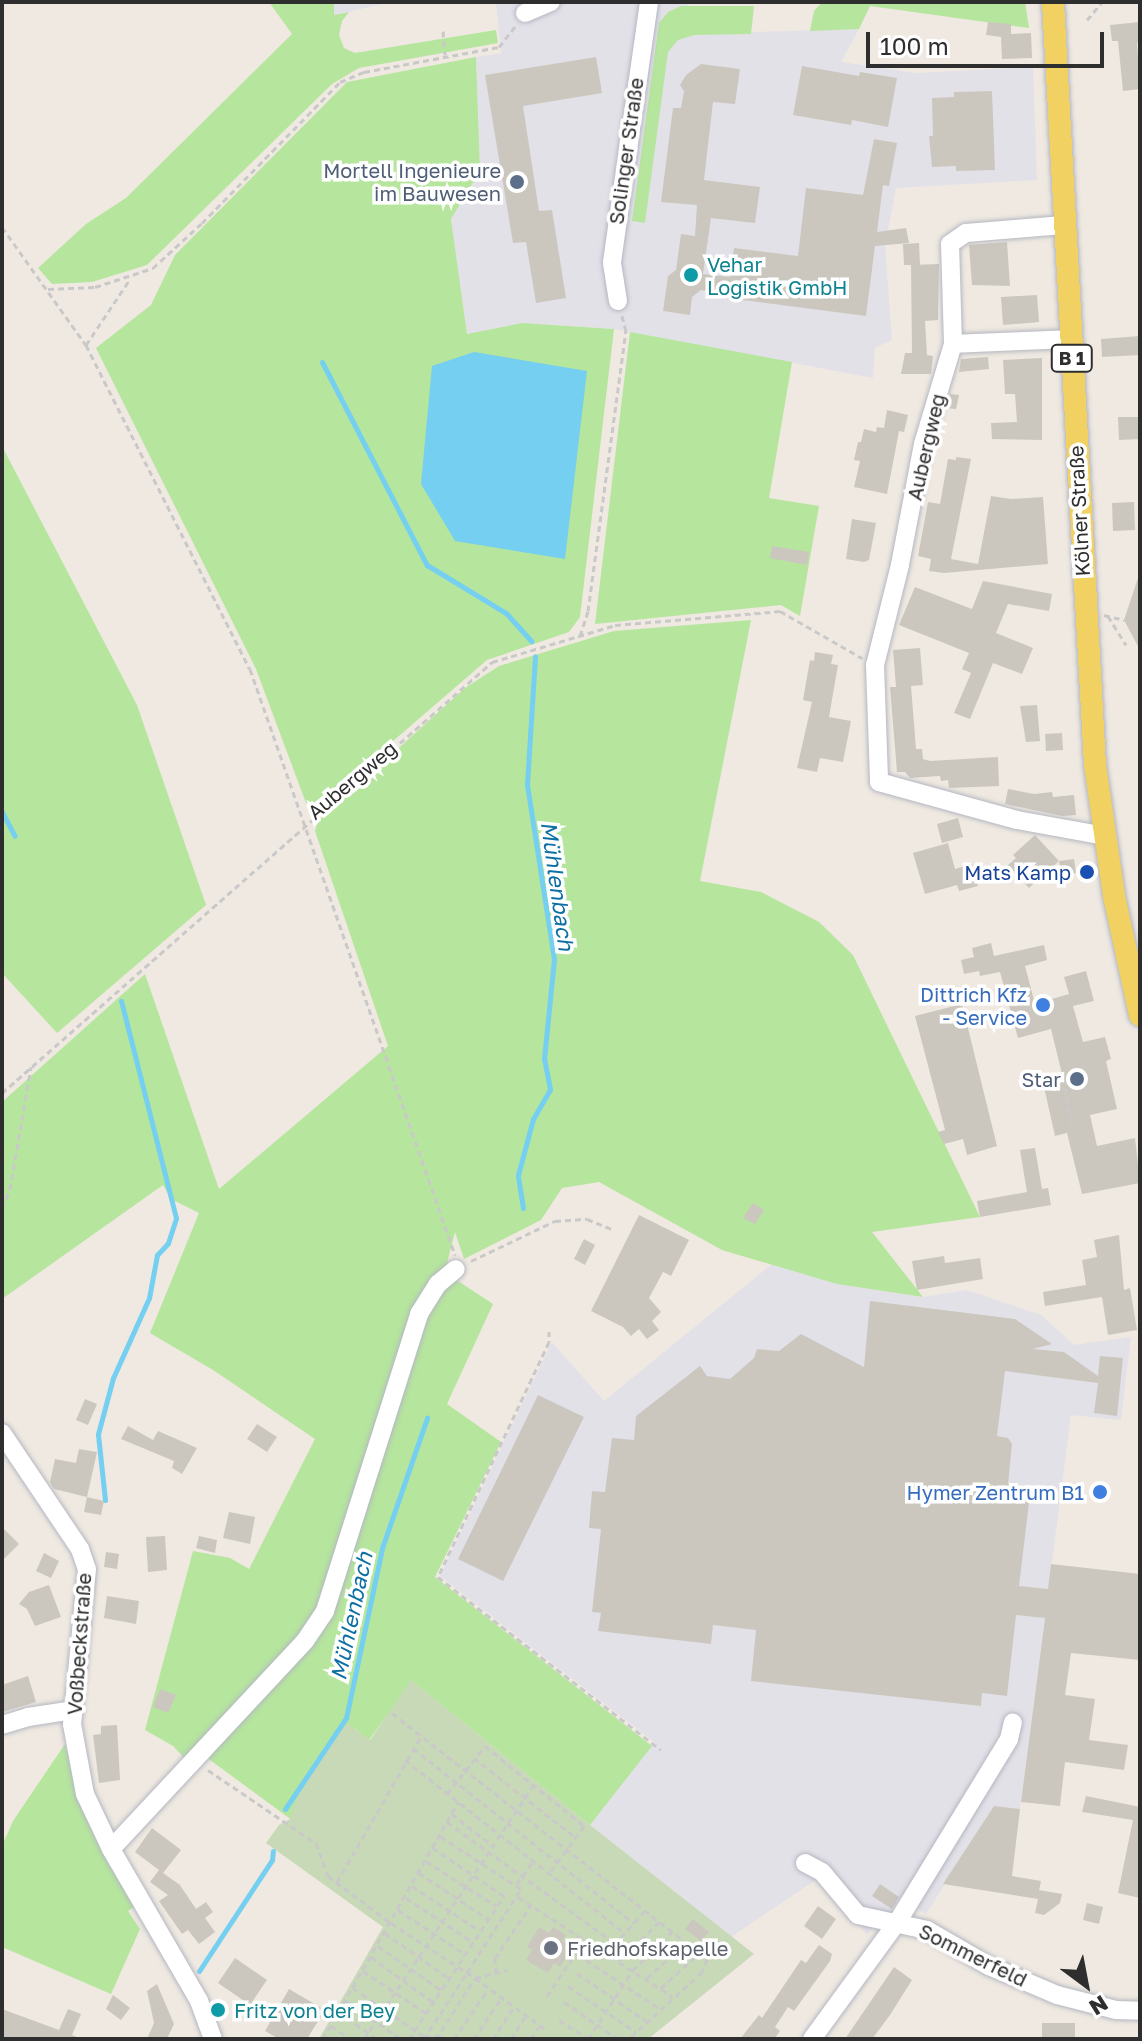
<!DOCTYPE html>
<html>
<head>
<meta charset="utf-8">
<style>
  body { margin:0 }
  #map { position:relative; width:1142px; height:2041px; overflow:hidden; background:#efe9e1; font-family:"Golos Text",sans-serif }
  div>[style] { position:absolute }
  .industrial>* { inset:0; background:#e3e1e8 }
  .green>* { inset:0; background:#b6e59e }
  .cemetery>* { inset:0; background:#c8d9b8 }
  .water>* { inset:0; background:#75cff0 }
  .stream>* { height:5px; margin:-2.5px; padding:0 2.5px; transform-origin:2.5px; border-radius:2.5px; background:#75cff0 }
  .building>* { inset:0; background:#cbc7bf }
  .path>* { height:3px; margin-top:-1.5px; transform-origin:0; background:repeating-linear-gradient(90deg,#c9c9c9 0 6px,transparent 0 10px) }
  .roads { filter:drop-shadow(0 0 2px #b4b7c1) drop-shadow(0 0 2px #b4b7c1) }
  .minor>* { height:18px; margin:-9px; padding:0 9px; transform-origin:9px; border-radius:9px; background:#fff }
  .major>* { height:22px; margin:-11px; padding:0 11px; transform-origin:11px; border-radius:11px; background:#f2d163 }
  .dots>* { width:22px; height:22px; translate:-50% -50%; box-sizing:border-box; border:4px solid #fff; border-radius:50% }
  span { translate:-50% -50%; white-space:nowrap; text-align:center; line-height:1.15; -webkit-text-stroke:7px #fff; paint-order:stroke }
  .shield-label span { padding:2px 6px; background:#fff; border:2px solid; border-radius:6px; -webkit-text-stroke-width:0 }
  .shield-label { font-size:18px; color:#2e2e2e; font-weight:700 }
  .street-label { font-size:20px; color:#2e2e2e }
  .service-label { font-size:20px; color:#4e5e75 }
  .right { translate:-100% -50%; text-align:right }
  .culture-label { font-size:20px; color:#0d838f }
  .left { translate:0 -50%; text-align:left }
  .transit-label { font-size:20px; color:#164399 }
  .shop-label { font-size:20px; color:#366cbe }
  .worship-label { font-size:20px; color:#5b616d }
  .water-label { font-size:22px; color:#0d6fa3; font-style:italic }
  .frame { position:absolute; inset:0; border:4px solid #2e2e2e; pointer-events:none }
  .north { position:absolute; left:1046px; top:1945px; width:80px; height:80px; -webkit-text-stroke:6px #fff; paint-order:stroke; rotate:148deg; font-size:22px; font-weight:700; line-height:32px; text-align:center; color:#2e2e2e }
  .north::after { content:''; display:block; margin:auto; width:28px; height:36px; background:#2e2e2e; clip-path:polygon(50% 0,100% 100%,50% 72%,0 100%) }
  .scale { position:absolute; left:866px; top:32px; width:238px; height:36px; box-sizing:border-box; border:4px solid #2e2e2e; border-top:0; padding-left:10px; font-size:24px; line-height:28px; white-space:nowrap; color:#2e2e2e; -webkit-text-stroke:6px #fff; paint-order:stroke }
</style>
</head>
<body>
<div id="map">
  <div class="industrial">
    <i style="clip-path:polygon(334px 2px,391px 2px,334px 15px)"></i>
    <i style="clip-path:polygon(496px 2px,688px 2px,683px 34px,859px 29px,841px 62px,916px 73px,1033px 67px,1037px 180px,896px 188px,885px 245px,892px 340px,875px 348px,873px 378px,614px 329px,522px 323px,467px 334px,451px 219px,480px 171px,476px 57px,501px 53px)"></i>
    <i style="clip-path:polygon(772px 1264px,837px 1284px,923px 1297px,967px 1290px,1041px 1315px,1074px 1345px,1131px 1337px,1121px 1420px,1071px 1415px,1020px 1809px,994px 1806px,926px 1914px,901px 1899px,867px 1935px,820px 1877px,731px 1937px,590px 1825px,654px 1742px,440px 1576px,552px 1342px,604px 1401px)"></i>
  </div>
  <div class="green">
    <i style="clip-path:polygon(269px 2px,334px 2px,334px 15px,349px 12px,342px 21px,339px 35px,344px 48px,355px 53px,496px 30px,498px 43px,359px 68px,332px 84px,147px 265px,92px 282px,52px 284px,38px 268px,86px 224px,126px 198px,292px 34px)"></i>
    <i style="clip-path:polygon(822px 2px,1025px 2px,1029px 28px,870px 6px,859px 29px,810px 31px,814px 11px)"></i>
    <i style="clip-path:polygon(681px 6px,754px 6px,751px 34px,694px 35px,678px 40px,668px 52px,645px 223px,632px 221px,659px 23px,668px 12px)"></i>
    <i style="clip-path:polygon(476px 57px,480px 171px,451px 219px,467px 334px,522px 323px,614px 329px,580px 617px,569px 632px,487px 660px,320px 804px,306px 803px,256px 669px,96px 348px,151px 305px,175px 255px,347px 82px)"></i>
    <i style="clip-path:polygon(630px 332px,792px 362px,769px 498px,819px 506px,800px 616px,781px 605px,595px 624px)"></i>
    <i style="clip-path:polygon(4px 450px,137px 705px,206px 905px,57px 1033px,2px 973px)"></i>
    <i style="clip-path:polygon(751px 620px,700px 881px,761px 892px,819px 922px,853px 955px,980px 1217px,872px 1232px,923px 1297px,837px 1284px,722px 1250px,599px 1182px,562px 1188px,541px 1220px,464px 1259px,455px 1232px,446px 1267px,426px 1292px,320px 1612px,188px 1762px,173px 1746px,145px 1730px,193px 1551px,230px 1558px,249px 1569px,315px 1439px,213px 1370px,150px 1333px,199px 1213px,171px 1199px,163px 1185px,2px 1299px,2px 1102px,145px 974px,219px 1189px,388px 1046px,315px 831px,318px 821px,465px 688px,499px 666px,614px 631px)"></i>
    <i style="clip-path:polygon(458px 1281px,493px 1304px,447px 1404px,501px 1442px,435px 1577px,652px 1746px,590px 1825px,412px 1681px,369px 1740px,355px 1729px,304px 1829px,206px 1757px,307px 1646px,422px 1317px,442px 1286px)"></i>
    <i style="clip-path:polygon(65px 1744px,79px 1803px,106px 1860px,134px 1907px,128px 1911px,140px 1929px,111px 1994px,2px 1947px,2px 1846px,13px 1821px)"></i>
  </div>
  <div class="cemetery">
    <i style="clip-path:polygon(411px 1680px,590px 1825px,754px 1954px,648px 2039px,319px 2039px,383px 1927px,266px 1843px,279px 1825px,290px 1819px,299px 1790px,346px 1723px,370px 1740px)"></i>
  </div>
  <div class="water">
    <i style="clip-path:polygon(474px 352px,587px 371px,565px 559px,455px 541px,421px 484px,432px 366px)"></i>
  </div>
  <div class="stream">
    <i style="left:322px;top:362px;width:229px;rotate:62.7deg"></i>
    <i style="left:427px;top:565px;width:92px;rotate:31.3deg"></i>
    <i style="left:506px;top:613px;width:38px;rotate:48deg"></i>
    <i style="left:2px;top:812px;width:27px;rotate:62deg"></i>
    <i style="left:523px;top:1208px;width:33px;rotate:-99deg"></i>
    <i style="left:518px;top:1175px;width:58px;rotate:-75deg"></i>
    <i style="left:533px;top:1119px;width:34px;rotate:-60deg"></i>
    <i style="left:550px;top:1089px;width:31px;rotate:-101deg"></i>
    <i style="left:544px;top:1059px;width:100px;rotate:-84.3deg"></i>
    <i style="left:554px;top:959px;width:177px;rotate:-98.8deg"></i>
    <i style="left:527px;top:784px;width:128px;rotate:-86.4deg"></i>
    <i style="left:105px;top:1500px;width:66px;rotate:-96.1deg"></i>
    <i style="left:98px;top:1434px;width:58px;rotate:-75deg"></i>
    <i style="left:113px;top:1378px;width:88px;rotate:-65.8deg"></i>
    <i style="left:149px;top:1298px;width:44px;rotate:-79.5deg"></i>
    <i style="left:157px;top:1255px;width:16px;rotate:-47deg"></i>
    <i style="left:168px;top:1243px;width:26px;rotate:-72deg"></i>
    <i style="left:176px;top:1218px;width:224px;rotate:-104.2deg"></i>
    <i style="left:285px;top:1809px;width:110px;rotate:-56.2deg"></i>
    <i style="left:346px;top:1718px;width:174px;rotate:-78deg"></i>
    <i style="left:382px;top:1548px;width:138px;rotate:-70.9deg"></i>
    <i style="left:199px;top:1971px;width:133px;rotate:-56.7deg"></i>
    <i style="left:272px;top:1860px;width:9px;rotate:-84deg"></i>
  </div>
  <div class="building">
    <i style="clip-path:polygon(988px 22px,1011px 24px,1011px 34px,1031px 33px,1032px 58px,1002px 59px,1001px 37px,986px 35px)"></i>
    <i style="clip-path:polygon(1140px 22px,1140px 42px,1137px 43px,1140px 89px,1123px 91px,1118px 41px,1112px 41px,1110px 25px)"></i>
    <i style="clip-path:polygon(596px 57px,602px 93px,523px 106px,539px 211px,552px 210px,566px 298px,536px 303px,526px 242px,513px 243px,485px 75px)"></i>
    <i style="clip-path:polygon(701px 64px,740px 69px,735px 104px,713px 102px,704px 180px,760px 187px,755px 223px,711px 218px,703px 274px,730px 277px,734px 248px,798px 256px,806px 188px,863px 195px,874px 139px,897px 143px,889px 186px,883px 185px,877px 232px,906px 228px,909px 243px,875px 246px,866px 316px,727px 298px,727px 294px,701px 290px,692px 297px,690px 315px,663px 311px,668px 276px,676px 270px,681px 234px,695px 236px,697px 205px,661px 202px,673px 108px,681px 108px,684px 91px,680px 85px,686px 75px)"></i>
    <i style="clip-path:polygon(802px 66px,859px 76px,860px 72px,897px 78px,888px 127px,852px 120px,851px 125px,793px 115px)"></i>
    <i style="clip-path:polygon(992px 91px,995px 170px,956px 171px,956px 166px,932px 167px,929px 136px,933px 136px,932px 98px,954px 97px,954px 92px)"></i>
    <i style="clip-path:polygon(1007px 242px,1010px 286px,972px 285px,969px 245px)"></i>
    <i style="clip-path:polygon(919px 243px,920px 265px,904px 265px,903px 244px)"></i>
    <i style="clip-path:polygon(939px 264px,938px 320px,925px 321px,927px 355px,933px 356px,931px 374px,901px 374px,905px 353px,912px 353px,911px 265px)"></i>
    <i style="clip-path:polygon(1037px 295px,1039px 322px,1003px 325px,1001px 297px)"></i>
    <i style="clip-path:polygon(1140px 336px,1140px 355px,1102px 357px,1101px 339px)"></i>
    <i style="clip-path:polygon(988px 357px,989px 369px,959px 372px,961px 359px)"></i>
    <i style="clip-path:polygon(1042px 358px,1042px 440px,992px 439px,991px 423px,1017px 422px,1015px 394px,1005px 394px,1003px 360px)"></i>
    <i style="clip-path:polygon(950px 394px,959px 395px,956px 409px,946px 408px)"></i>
    <i style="clip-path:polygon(887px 410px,908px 415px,904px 432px,899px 431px,887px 494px,854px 487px,860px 461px,854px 460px,858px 442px,861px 442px,864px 429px,876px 432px,877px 427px,884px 428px)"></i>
    <i style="clip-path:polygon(1118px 417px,1140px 417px,1140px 439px,1119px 440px)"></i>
    <i style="clip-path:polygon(956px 457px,971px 459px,951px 559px,978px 564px,991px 496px,1011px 499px,1043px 497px,1048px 564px,944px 573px,929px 571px,931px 559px,918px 556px,928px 502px,940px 504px,948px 459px,956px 460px)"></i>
    <i style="clip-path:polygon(1134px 502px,1135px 530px,1113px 531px,1112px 503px)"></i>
    <i style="clip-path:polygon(852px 519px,876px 523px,869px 560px,864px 562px,846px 559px)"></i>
    <i style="clip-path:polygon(772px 546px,809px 552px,807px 565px,770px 558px)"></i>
    <i style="clip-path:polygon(1138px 578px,1140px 578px,1140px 650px,1124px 620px)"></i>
    <i style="clip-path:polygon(983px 581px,1052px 594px,1049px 611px,1008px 604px,996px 633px,1033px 648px,1022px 674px,993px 663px,970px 719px,954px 713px,971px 673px,962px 669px,969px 653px,899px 625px,915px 587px,972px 609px)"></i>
    <i style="clip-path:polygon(920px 648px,923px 685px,911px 686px,916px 749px,922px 749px,923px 759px,930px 761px,998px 757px,999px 786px,949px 788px,948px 780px,941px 781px,940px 776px,910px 778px,905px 772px,897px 772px,890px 687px,896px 687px,893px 650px)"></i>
    <i style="clip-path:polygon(815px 652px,833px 655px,831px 664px,838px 665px,829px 717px,851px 721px,843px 762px,820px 758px,817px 772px,797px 768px,812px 702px,803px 700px,810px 660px,814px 661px)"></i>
    <i style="clip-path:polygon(1037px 705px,1040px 741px,1026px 742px,1020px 706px)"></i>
    <i style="clip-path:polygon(1062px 733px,1063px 750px,1046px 751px,1045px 734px)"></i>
    <i style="clip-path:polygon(1008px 789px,1034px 794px,1052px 792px,1053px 797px,1074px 795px,1076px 815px,1062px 816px,1005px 804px)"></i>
    <i style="clip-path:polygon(958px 818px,963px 837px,942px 843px,937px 824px)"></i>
    <i style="clip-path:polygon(1035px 835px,1059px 861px,1029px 888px,1008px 865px,1016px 858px,1013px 855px)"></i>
    <i style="clip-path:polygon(948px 843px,955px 869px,972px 864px,978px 886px,959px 891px,957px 885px,925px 894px,913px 853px)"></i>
    <i style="clip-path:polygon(1074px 859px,1076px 873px,1061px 875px,1059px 861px)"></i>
    <i style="clip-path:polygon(991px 943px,994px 956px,1044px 945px,1047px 960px,1025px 966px,1035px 1004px,1069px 994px,1064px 977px,1086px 971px,1094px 1001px,1073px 1006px,1083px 1042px,1105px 1037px,1111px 1059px,1106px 1061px,1117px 1109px,1090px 1115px,1097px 1146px,1135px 1138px,1140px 1183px,1082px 1194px,1067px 1133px,1055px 1136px,1044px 1087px,1064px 1082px,1051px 1029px,1018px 1038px,1000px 972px,980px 976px,979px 971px,964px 974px,961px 960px,974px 957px,972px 948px)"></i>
    <i style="clip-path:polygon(962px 1004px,997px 1146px,967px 1155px,963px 1139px,944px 1144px,938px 1132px,945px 1130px,915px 1016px)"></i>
    <i style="clip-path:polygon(1035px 1148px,1042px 1189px,1048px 1188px,1051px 1205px,980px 1217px,977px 1201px,1027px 1192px,1020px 1150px)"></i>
    <i style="clip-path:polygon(753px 1203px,764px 1210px,755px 1224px,743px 1218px)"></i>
    <i style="clip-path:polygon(639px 1215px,689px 1240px,671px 1276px,663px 1272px,649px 1298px,661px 1312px,652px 1321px,659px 1330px,647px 1339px,639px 1329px,631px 1336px,623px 1327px,591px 1311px)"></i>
    <i style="clip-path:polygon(1119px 1235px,1124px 1290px,1130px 1288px,1137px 1330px,1108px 1335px,1102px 1297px,1045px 1306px,1043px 1292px,1086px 1285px,1082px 1260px,1097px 1257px,1094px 1240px)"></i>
    <i style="clip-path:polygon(584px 1239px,595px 1245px,585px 1265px,574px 1259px)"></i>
    <i style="clip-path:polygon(944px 1256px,945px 1263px,980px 1258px,983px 1279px,917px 1290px,912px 1261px)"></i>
    <i style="clip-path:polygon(870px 1301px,1015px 1319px,1052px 1344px,1033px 1349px,1064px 1352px,1098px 1376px,1100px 1356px,1123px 1358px,1117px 1416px,1094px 1413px,1098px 1383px,1005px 1371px,997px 1436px,1008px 1438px,1012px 1444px,1008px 1484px,1031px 1486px,1019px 1586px,1048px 1589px,1051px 1564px,1140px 1574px,1140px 1660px,1071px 1653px,1065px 1695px,1095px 1699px,1089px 1740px,1128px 1745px,1124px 1770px,1065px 1762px,1060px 1806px,1021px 1802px,1045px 1618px,1016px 1615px,1007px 1696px,982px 1693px,981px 1706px,751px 1681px,756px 1630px,713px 1625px,711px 1644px,598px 1631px,601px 1613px,592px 1612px,601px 1529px,589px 1528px,592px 1491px,605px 1492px,612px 1438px,634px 1440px,636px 1416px,700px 1366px,707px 1376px,730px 1379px,754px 1358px,757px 1349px,779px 1351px,801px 1334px,864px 1367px)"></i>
    <i style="clip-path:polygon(538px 1395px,584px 1417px,503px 1581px,458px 1559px)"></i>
    <i style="clip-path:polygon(85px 1399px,97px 1404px,88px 1425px,76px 1420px)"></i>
    <i style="clip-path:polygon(257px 1424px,277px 1437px,267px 1452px,247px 1439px)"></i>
    <i style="clip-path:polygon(128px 1426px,153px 1440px,158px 1431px,197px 1448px,182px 1474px,172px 1468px,174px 1461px,121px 1439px)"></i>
    <i style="clip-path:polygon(79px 1449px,97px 1452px,87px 1497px,54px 1489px,50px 1482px,55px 1459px,76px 1463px)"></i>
    <i style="clip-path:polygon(87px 1497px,104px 1501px,101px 1515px,84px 1512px)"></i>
    <i style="clip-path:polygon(229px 1512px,255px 1517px,250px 1544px,223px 1538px)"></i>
    <i style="clip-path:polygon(2px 1527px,19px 1544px,2px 1561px)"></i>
    <i style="clip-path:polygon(165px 1536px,167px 1570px,148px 1572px,146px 1537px)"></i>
    <i style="clip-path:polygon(199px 1536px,217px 1540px,215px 1553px,196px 1548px)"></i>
    <i style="clip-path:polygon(106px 1552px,119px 1554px,117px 1569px,104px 1567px)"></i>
    <i style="clip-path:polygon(44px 1553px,59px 1561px,51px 1578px,36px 1571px)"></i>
    <i style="clip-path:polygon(49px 1585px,61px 1617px,35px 1626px,27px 1609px,19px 1604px,29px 1592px)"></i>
    <i style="clip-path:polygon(107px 1596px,139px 1601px,136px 1624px,104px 1618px)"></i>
    <i style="clip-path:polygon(28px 1676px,36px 1702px,2px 1712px,2px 1685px)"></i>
    <i style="clip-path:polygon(160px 1689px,176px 1695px,168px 1713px,153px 1707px)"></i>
    <i style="clip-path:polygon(117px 1725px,120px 1780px,99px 1783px,93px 1735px,101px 1734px,101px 1726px)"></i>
    <i style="clip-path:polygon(1086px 1796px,1140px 1807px,1140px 1898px,1118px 1893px,1133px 1820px,1082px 1812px)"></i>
    <i style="clip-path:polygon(994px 1806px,1020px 1809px,1012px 1876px,1041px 1881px,1038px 1896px,1039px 1890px,1062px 1894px,1060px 1903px,1044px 1915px,1035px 1913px,1038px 1899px,943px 1884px)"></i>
    <i style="clip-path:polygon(152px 1828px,181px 1850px,163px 1873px,180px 1885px,196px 1909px,206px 1902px,213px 1912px,205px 1918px,215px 1932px,199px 1944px,188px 1930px,182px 1934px,159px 1901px,168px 1895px,150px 1882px,159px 1870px,135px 1852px)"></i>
    <i style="clip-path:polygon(880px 1884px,899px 1897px,892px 1909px,872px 1896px)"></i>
    <i style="clip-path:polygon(1087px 1903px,1103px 1907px,1099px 1924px,1083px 1920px)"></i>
    <i style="clip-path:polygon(818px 1906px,836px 1919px,822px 1939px,804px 1926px)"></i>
    <i style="clip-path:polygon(693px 1919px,709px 1932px,701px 1941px,685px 1929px)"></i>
    <i style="clip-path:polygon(539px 1927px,549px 1933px,553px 1927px,566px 1935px,562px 1941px,573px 1947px,560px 1967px,554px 1963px,548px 1973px,526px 1960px,532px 1950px,527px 1947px)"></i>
    <i style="clip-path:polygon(819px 1945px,832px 1954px,830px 1961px,794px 2011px,788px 2007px,775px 2027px,780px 2031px,774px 2039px,740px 2039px,759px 2015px,762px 2018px,801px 1960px,806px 1963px)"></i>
    <i style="clip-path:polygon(235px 1958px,267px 1980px,250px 2005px,218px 1983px)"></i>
    <i style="clip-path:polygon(894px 1967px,912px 1980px,890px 2015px,872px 2039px,845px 2039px)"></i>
    <i style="clip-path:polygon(157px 1984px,174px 2024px,167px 2039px,147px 2039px,154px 2023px,147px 1991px)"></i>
    <i style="clip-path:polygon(289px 1989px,325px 2010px,307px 2039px,279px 2039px,265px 2031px)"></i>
    <i style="clip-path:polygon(113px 1995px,130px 2008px,121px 2020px,106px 2009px)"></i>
    <i style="clip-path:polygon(2px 2009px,59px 2030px,68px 2009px,81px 2014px,72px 2035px,81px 2039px,2px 2039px)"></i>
    <i style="clip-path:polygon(1042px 2023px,1075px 2023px,1075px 2039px,1042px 2039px)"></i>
  </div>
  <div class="path">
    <i style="left:1087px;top:20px;width:23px;rotate:-50deg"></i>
    <i style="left:443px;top:31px;width:24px;rotate:85deg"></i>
    <i style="left:2px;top:227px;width:145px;rotate:54.6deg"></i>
    <i style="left:86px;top:345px;width:363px;rotate:63.2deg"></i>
    <i style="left:250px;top:669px;width:621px;rotate:70.72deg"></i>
    <i style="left:48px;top:289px;width:47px;rotate:-2.4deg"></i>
    <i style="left:95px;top:287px;width:61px;rotate:-18.1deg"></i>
    <i style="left:153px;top:268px;width:67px;rotate:-42.6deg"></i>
    <i style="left:202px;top:223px;width:197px;rotate:-45.6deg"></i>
    <i style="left:340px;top:82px;width:26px;rotate:-23deg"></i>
    <i style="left:364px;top:72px;width:137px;rotate:-10.5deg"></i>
    <i style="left:499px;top:47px;width:28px;rotate:-52deg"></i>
    <i style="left:86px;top:345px;width:79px;rotate:-56.3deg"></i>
    <i style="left:1104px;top:615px;width:21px;rotate:14deg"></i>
    <i style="left:1108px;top:616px;width:34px;rotate:58deg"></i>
    <i style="left:580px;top:636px;width:26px;rotate:-72deg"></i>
    <i style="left:588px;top:611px;width:283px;rotate:-82.3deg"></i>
    <i style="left:626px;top:331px;width:16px;rotate:-105deg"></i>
    <i style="left:1062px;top:1078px;width:47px;rotate:77.7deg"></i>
    <i style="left:2px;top:1093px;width:653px;rotate:-41.33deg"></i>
    <i style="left:492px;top:662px;width:128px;rotate:-16.7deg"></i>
    <i style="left:615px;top:625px;width:166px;rotate:-4.8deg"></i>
    <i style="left:780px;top:611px;width:95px;rotate:29.8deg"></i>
    <i style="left:2px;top:1208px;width:21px;rotate:-67deg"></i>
    <i style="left:10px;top:1189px;width:124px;rotate:-80.2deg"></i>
    <i style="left:471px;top:1261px;width:93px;rotate:-25.5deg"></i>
    <i style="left:555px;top:1221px;width:32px;rotate:-4deg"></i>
    <i style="left:587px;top:1219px;width:29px;rotate:22deg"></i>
    <i style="left:549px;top:1331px;width:11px;rotate:90deg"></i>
    <i style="left:549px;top:1342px;width:260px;rotate:115.3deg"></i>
    <i style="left:438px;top:1577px;width:282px;rotate:37.8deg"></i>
    <i style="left:392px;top:1713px;width:400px;rotate:38deg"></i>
    <i style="left:707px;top:1959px;width:14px;rotate:111deg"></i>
    <i style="left:702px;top:1972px;width:99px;rotate:137.5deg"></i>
    <i style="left:413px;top:1748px;width:282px;rotate:38.4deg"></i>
    <i style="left:474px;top:1758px;width:128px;rotate:38deg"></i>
    <i style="left:405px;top:1760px;width:280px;rotate:38.2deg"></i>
    <i style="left:208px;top:1770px;width:130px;rotate:34.1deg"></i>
    <i style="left:316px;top:1843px;width:35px;rotate:70deg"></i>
    <i style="left:328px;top:1876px;width:79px;rotate:36.7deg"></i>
    <i style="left:391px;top:1923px;width:100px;rotate:33.2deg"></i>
    <i style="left:475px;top:1978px;width:34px;rotate:-14deg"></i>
    <i style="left:447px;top:1794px;width:61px;rotate:-51.6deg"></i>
    <i style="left:485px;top:1746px;width:127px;rotate:38.9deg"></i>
    <i style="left:584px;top:1826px;width:59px;rotate:126.1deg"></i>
    <i style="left:452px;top:1814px;width:52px;rotate:38deg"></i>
    <i style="left:447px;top:1822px;width:207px;rotate:35.8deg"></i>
    <i style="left:426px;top:1861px;width:83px;rotate:32.7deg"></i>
    <i style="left:419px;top:1873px;width:83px;rotate:33.7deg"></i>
    <i style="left:337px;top:1882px;width:170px;rotate:-60deg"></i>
    <i style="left:517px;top:1884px;width:28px;rotate:-55deg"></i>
    <i style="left:412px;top:1886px;width:80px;rotate:33.3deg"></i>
    <i style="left:518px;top:1897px;width:184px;rotate:32.8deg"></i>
    <i style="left:406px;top:1898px;width:80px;rotate:33.3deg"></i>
    <i style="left:398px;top:1910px;width:80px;rotate:33.3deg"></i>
    <i style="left:385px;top:1933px;width:76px;rotate:35.4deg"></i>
    <i style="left:378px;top:1946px;width:77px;rotate:34.9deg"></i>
    <i style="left:607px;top:1952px;width:56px;rotate:-47.2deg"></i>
    <i style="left:371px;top:1957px;width:77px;rotate:36deg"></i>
    <i style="left:586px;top:1960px;width:89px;rotate:33.5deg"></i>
    <i style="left:619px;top:1961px;width:56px;rotate:-44.3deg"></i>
    <i style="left:363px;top:1971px;width:76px;rotate:33.7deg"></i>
    <i style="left:496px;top:1973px;width:15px;rotate:-94deg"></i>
    <i style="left:495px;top:1958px;width:64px;rotate:-55.8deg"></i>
    <i style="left:577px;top:1973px;width:84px;rotate:34.8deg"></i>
    <i style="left:647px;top:1978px;width:52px;rotate:-41.9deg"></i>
    <i style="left:568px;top:1986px;width:82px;rotate:34.1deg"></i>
    <i style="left:353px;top:1988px;width:87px;rotate:34.2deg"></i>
    <i style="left:425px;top:2037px;width:13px;rotate:-9deg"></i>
    <i style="left:438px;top:2035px;width:9px;rotate:27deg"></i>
    <i style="left:661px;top:1988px;width:52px;rotate:-42.6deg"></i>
    <i style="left:547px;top:1996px;width:69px;rotate:-56.3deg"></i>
    <i style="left:346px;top:2001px;width:67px;rotate:34.6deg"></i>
    <i style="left:564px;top:2002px;width:65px;rotate:34.4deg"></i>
    <i style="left:339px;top:2012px;width:47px;rotate:35.4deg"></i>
    <i style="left:559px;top:2020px;width:35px;rotate:33deg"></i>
    <i style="left:331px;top:2026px;width:24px;rotate:33deg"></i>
    <i style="left:323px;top:2039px;width:273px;rotate:-60.3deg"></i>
    <i style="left:364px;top:2039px;width:306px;rotate:-56.3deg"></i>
    <i style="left:409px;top:2039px;width:172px;rotate:-56.4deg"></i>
    <i style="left:504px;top:1896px;width:86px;rotate:-145.9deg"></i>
    <i style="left:424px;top:2039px;width:179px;rotate:-57.1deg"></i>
    <i style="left:521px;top:1889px;width:97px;rotate:-146.8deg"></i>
    <i style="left:436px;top:2039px;width:72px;rotate:-57.4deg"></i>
    <i style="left:475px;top:1978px;width:90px;rotate:36deg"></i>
    <i style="left:454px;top:2039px;width:60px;rotate:-55.8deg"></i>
    <i style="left:474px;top:2039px;width:49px;rotate:-56.6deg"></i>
    <i style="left:493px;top:2039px;width:38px;rotate:-57deg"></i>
    <i style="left:511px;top:2039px;width:27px;rotate:-57deg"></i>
    <i style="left:531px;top:2039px;width:17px;rotate:-57deg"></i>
    <i style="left:588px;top:2039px;width:82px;rotate:-56.9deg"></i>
    <i style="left:633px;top:1970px;width:54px;rotate:-44.3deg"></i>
  </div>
  <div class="roads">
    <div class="minor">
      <i style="left:525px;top:13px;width:28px;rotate:-23deg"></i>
      <i style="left:618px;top:301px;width:39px;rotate:-99deg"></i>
      <i style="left:612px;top:262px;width:263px;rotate:-81.9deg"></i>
      <i style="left:1071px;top:339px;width:118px;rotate:177.6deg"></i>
      <i style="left:953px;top:344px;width:104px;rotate:106.7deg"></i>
      <i style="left:923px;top:444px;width:123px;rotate:100.8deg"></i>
      <i style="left:900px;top:565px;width:103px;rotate:104deg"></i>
      <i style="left:875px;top:665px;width:117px;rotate:88deg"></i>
      <i style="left:879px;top:782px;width:143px;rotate:15.4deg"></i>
      <i style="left:1017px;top:820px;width:89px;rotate:10.3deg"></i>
      <i style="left:953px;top:344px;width:100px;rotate:-91.7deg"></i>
      <i style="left:950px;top:244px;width:19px;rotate:-35deg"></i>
      <i style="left:966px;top:233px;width:98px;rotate:-4.7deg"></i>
      <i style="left:2px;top:1433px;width:140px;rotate:56.1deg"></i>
      <i style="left:80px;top:1549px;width:21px;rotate:71deg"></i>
      <i style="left:87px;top:1569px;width:156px;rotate:95.5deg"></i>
      <i style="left:72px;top:1724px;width:71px;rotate:79.5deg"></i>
      <i style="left:85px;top:1794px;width:61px;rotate:64.7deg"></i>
      <i style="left:111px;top:1849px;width:176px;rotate:59.9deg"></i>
      <i style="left:199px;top:2001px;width:40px;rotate:69.8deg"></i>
      <i style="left:2px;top:1725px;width:27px;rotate:-17deg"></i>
      <i style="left:28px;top:1717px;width:47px;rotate:-8.7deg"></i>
      <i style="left:111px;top:1849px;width:284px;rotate:-47deg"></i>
      <i style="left:305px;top:1641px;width:36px;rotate:-56deg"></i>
      <i style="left:325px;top:1611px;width:312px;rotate:-72.4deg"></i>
      <i style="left:419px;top:1314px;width:36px;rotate:-58deg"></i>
      <i style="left:438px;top:1284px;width:23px;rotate:-40deg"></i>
      <i style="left:805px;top:1863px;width:19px;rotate:28deg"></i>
      <i style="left:822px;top:1872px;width:56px;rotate:50.1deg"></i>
      <i style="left:858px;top:1915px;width:71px;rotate:12.3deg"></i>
      <i style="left:927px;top:1930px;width:72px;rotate:30.1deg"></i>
      <i style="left:989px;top:1966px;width:74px;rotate:23.1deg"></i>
      <i style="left:1057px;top:1995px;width:61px;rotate:14.3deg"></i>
      <i style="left:1116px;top:2010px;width:24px;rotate:2deg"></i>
      <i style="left:812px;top:2039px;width:146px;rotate:-53.9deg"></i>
      <i style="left:898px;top:1921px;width:213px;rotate:-58.6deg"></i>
      <i style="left:1009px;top:1739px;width:17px;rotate:-77deg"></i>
    </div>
    <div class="major">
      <i style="left:1053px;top:2px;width:764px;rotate:86.85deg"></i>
      <i style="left:1095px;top:765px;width:132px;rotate:81.7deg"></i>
      <i style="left:1114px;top:896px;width:122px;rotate:77.7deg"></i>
    </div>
  </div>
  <div class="dots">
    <i style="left:517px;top:182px;background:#5c6f8a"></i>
    <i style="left:691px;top:275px;background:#0f9aa8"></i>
    <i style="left:1087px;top:872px;background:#1a4fb4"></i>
    <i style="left:1043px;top:1005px;background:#3f7fe0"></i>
    <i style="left:1077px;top:1079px;background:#5c6f8a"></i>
    <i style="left:1100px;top:1492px;background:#3f7fe0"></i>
    <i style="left:551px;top:1948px;background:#6b7280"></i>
    <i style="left:218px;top:2010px;background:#0f9aa8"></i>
  </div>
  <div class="shield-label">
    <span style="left:1072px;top:358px">B 1</span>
  </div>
  <div class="street-label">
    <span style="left:626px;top:151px;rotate:-82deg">Solinger Straße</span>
    <span style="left:926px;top:447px;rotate:-77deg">Aubergweg</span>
    <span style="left:1079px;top:511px;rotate:-93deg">Kölner Straße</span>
    <span style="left:352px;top:780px;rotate:-40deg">Aubergweg</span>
    <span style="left:79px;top:1644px;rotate:-86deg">Voßbeckstraße</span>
    <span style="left:973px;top:1955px;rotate:26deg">Sommerfeld</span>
  </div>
  <div class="service-label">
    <span class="right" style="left:501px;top:182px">Mortell Ingenieure<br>im Bauwesen</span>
    <span class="right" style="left:1061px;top:1079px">Star</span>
  </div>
  <div class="culture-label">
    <span class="left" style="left:707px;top:276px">Vehar<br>Logistik GmbH</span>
    <span class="left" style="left:234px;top:2010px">Fritz von der Bey</span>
  </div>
  <div class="transit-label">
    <span class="right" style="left:1071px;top:872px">Mats Kamp</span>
  </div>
  <div class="shop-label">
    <span class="right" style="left:1027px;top:1006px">Dittrich Kfz<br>- Service</span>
    <span class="right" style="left:1084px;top:1492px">Hymer Zentrum B1</span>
  </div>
  <div class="worship-label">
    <span class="left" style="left:567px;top:1948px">Friedhofskapelle</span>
  </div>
  <div class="water-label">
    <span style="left:558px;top:886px;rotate:82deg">Mühlenbach</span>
    <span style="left:351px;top:1616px;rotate:-78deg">Mühlenbach</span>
  </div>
  <div class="frame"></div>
  <div class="north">N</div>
  <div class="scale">100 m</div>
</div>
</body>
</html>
